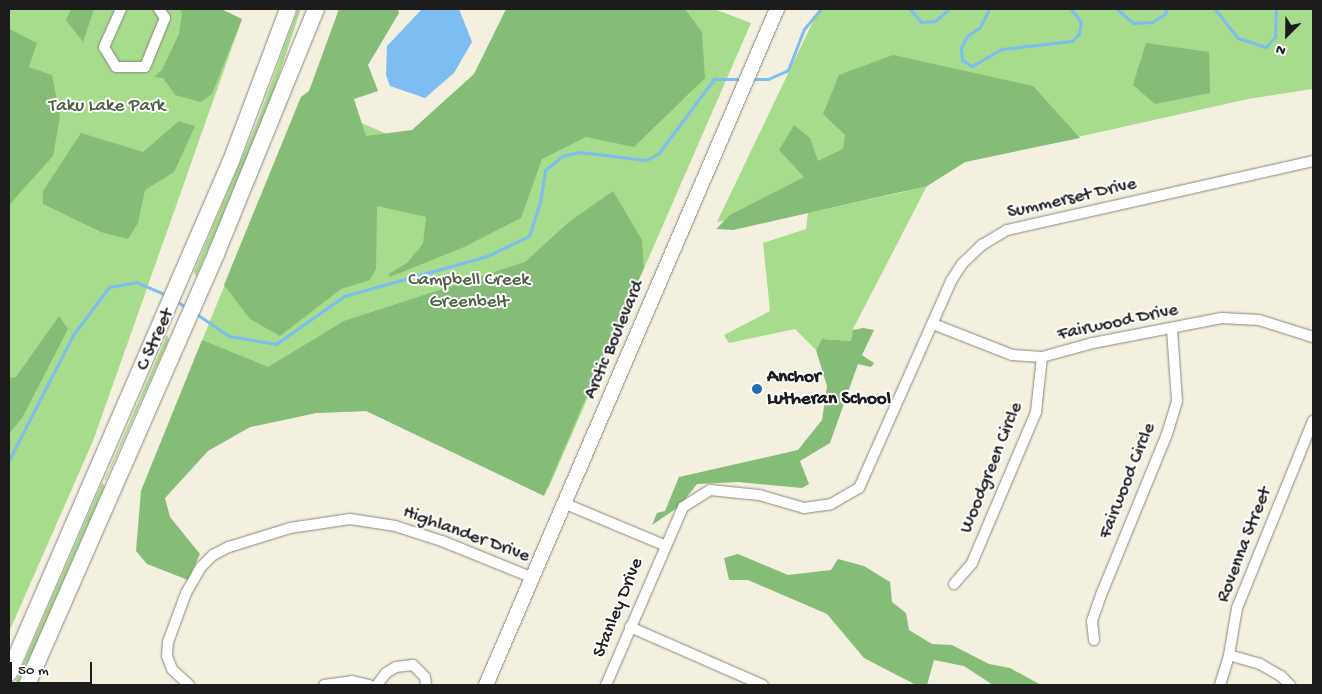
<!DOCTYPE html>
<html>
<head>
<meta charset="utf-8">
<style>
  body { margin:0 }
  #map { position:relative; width:1322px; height:694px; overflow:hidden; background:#f4f0df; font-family:"Gochi Hand",sans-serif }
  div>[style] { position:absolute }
  .green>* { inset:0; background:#a7dc8c }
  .forest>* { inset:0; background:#85bc78 }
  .water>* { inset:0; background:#7dbdf1 }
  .stream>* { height:3px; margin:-1.5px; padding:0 1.5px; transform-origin:1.5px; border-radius:1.5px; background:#7dbdf1 }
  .roads { filter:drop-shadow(0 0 1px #88867e) drop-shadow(0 0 1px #88867e) }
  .minor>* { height:10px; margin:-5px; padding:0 5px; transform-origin:5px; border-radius:5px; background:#fff }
  .secondary>* { height:14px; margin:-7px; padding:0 7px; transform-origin:7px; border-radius:7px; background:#fff }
  .primary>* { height:16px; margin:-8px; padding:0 8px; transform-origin:8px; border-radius:8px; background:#fff }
  .dots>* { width:14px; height:14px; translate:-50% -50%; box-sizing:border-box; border:2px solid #fff; border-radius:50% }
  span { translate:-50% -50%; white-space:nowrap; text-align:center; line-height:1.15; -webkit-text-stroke:4px #fff; paint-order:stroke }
  .park-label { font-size:19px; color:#4d5f43 }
  .street-label { font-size:19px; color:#1c1c1c }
  .poi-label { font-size:19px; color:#1c1c1c; font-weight:700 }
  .left { translate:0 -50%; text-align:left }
  .frame { position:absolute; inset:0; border:10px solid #1c1c1c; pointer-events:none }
  .north { position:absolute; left:1262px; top:10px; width:50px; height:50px; -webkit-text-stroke:4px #fff; paint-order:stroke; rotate:203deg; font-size:14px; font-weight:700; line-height:20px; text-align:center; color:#1c1c1c }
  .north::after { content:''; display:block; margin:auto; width:18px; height:22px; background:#1c1c1c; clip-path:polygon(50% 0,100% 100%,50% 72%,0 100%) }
  .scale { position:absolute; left:10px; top:662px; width:82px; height:22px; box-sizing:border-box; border:2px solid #1c1c1c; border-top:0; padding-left:6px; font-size:15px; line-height:18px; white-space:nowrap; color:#1c1c1c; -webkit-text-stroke:4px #fff; paint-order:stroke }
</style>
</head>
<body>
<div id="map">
  <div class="green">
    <i style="clip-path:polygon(9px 9px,219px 9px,242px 19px,93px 441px,9px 632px)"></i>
    <i style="clip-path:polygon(298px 9px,301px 9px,274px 90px,241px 176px,196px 277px,194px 272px,259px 117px)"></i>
    <i style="clip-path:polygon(610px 9px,714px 9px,751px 23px,548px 489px,366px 411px,316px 413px,250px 427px,207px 451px,165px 498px,141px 491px,301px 97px,422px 149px)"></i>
    <i style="clip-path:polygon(819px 9px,1313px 9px,1313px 89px,1248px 99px,965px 162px,927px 186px,853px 329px,852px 341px,822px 339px,816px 350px,795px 329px,729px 343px,724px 335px,770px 311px,763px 243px,806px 229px,808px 213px,912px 190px,717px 222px)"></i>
    <i style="clip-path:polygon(167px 335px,169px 339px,105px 481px,105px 479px)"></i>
    <i style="clip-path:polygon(102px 483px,105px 486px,18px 685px,14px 685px)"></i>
  </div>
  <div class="forest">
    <i style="clip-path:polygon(71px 9px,94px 9px,83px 42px,66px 20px)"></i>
    <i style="clip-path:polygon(179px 9px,221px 9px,242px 19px,212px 94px,201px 102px,175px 95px,163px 78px,154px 77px,162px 70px,179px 34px,182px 13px)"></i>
    <i style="clip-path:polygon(339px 9px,398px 9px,399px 13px,368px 65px,378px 91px,354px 99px,366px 136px,412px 130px,474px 74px,506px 9px,685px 9px,702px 32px,705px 78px,634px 147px,586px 137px,542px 159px,521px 218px,464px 247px,390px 277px,389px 274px,407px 263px,423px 244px,426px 217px,377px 206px,376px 269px,370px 280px,341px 289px,280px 336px,250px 319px,224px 285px,301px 97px,309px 91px)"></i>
    <i style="clip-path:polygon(9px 29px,37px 43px,29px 67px,52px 75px,60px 117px,53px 156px,9px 205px)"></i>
    <i style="clip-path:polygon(1146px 43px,1209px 52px,1210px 93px,1155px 104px,1133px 85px)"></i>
    <i style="clip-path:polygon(893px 55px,1033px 86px,1080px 138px,965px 162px,927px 186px,733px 230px,716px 229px,730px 215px,804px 177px,779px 150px,794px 125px,810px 138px,818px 161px,843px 149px,845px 135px,823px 114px,839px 75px)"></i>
    <i style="clip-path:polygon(179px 121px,195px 126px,174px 172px,145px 190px,138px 223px,128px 239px,101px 232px,43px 204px,43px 191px,81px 133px,143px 152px)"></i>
    <i style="clip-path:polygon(613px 191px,642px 240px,644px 268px,601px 362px,544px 496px,366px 411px,316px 413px,250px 427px,208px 451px,165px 498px,170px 517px,200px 554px,188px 580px,147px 564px,136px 551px,141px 491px,202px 340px,268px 367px,344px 321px,525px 262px,569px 222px)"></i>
    <i style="clip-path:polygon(59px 316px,68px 329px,22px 418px,9px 434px,9px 378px,16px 377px)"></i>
    <i style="clip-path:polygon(863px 328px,874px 330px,862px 355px,874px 363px,871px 367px,858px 364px,830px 443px,800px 461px,809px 484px,802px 488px,738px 482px,697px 484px,680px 506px,652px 525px,657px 513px,665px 511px,679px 477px,798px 450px,822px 420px,827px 386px,816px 350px,822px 339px,851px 341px,853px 330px)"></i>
    <i style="clip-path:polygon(738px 554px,788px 575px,831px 570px,838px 559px,864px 566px,890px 582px,892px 602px,906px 613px,909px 630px,932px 644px,952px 645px,989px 664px,1010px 668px,1041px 685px,993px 685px,964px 666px,934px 660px,927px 685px,916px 685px,864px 658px,827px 614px,748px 580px,729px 580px,724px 558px)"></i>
  </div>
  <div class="water">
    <i style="clip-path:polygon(422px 9px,459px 9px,472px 42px,454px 73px,425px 98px,390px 86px,386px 75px,387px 46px)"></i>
  </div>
  <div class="stream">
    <i style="left:910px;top:9px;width:17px;rotate:50deg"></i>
    <i style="left:921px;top:22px;width:14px;rotate:-4deg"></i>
    <i style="left:935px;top:21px;width:18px;rotate:-41deg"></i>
    <i style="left:989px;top:9px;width:20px;rotate:117deg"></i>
    <i style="left:980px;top:27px;width:16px;rotate:145deg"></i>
    <i style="left:967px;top:36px;width:13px;rotate:117deg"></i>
    <i style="left:961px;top:48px;width:12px;rotate:85deg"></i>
    <i style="left:962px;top:60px;width:12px;rotate:31deg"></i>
    <i style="left:972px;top:66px;width:34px;rotate:-30deg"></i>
    <i style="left:1001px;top:49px;width:71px;rotate:-6.4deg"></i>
    <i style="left:1072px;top:41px;width:10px;rotate:-45deg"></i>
    <i style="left:1079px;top:34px;width:12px;rotate:-81deg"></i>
    <i style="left:1081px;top:22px;width:16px;rotate:-128deg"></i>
    <i style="left:1117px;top:9px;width:21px;rotate:41deg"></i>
    <i style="left:1133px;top:23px;width:19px;rotate:-3deg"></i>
    <i style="left:1152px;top:22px;width:15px;rotate:-32deg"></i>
    <i style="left:1165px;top:14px;width:5px;rotate:-79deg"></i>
    <i style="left:1215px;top:9px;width:37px;rotate:52deg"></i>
    <i style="left:1238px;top:38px;width:29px;rotate:18deg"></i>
    <i style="left:1266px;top:47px;width:13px;rotate:-48deg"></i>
    <i style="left:1275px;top:37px;width:28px;rotate:-88deg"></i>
    <i style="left:750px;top:79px;width:18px"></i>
    <i style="left:768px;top:79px;width:22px;rotate:-24deg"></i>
    <i style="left:788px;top:70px;width:44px;rotate:-68.7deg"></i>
    <i style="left:804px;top:29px;width:26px;rotate:-50deg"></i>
    <i style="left:176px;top:301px;width:13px;rotate:32deg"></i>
    <i style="left:195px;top:313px;width:41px;rotate:34.1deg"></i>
    <i style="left:229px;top:336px;width:48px;rotate:9.7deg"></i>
    <i style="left:276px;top:344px;width:83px;rotate:-35.2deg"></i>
    <i style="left:344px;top:296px;width:148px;rotate:-15.6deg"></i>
    <i style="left:487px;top:256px;width:47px;rotate:-25.5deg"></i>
    <i style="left:529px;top:236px;width:36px;rotate:-72deg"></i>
    <i style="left:540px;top:202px;width:32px;rotate:-81deg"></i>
    <i style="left:545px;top:170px;width:22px;rotate:-39deg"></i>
    <i style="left:562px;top:156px;width:18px;rotate:-13deg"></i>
    <i style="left:580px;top:152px;width:66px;rotate:6.9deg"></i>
    <i style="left:646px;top:160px;width:13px;rotate:-27deg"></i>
    <i style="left:658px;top:154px;width:94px;rotate:-53.3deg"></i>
    <i style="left:714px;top:79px;width:28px"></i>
    <i style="left:9px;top:460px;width:140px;rotate:-62.9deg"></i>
    <i style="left:73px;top:335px;width:60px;rotate:-53.1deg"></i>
    <i style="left:109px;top:287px;width:27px;rotate:-10deg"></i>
    <i style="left:136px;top:282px;width:34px;rotate:23deg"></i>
  </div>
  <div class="roads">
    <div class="minor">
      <i style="left:121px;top:9px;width:42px;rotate:114.1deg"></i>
      <i style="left:104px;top:47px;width:23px;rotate:59deg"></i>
      <i style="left:116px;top:67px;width:29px"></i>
      <i style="left:145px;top:67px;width:53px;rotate:-67.8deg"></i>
      <i style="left:165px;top:18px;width:11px;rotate:-124deg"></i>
      <i style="left:933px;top:324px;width:85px;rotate:21.4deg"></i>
      <i style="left:1012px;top:355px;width:30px;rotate:4deg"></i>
      <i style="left:1042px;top:357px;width:53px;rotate:-15.4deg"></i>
      <i style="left:1093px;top:343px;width:131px;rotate:-11deg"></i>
      <i style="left:1222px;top:318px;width:37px;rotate:3deg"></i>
      <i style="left:1259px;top:320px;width:57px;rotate:17.5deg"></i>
      <i style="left:566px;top:504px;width:106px;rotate:22.7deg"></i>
      <i style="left:954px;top:584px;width:28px;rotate:-49deg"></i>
      <i style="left:972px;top:563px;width:164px;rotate:-67deg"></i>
      <i style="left:1036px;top:412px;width:55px;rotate:-83.8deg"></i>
      <i style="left:630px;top:627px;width:145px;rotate:23.6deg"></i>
      <i style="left:1094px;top:640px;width:19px;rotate:-96deg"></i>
      <i style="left:1092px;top:621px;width:28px;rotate:-71deg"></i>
      <i style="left:1101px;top:595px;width:174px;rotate:-67.7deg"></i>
      <i style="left:1167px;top:434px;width:34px;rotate:-73deg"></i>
      <i style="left:1177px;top:401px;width:71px;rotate:-94deg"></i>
      <i style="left:1229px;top:655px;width:32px;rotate:16deg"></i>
      <i style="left:1260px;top:664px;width:24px;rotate:30deg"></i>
      <i style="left:1281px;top:676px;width:13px;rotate:45deg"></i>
      <i style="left:189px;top:685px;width:23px;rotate:-137deg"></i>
      <i style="left:172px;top:669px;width:14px;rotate:-111deg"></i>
      <i style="left:167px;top:656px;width:14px;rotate:-86deg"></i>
      <i style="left:168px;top:642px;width:52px;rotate:-69.8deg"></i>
      <i style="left:186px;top:593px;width:30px;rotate:-60deg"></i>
      <i style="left:201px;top:567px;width:17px;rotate:-45deg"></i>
      <i style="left:213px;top:555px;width:18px;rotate:-27deg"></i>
      <i style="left:229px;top:547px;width:64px;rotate:-17.3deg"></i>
      <i style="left:290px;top:528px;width:61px;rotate:-8.5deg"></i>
      <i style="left:350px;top:519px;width:46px;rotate:8.8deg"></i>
      <i style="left:395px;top:526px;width:49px;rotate:17.7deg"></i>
      <i style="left:442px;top:541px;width:98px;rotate:22.1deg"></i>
      <i style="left:324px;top:685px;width:28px;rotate:-8deg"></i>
      <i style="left:352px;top:681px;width:18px;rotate:13deg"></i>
      <i style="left:377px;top:685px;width:15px;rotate:-53deg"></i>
      <i style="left:386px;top:673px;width:12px;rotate:-31deg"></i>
      <i style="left:396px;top:667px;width:17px;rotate:-7deg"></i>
      <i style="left:413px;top:665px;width:17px;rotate:45deg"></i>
      <i style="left:425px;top:677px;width:8px;rotate:83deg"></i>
      <i style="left:606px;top:685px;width:194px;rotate:-66.6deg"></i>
      <i style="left:683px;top:507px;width:32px;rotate:-32deg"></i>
      <i style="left:710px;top:490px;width:49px;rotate:5.8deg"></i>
      <i style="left:759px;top:495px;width:47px;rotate:16.1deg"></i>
      <i style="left:804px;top:508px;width:27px;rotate:-8deg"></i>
      <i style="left:831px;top:504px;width:32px;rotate:-30deg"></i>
      <i style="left:859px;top:488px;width:227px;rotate:-66deg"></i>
      <i style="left:951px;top:281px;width:20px;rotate:-57deg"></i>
      <i style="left:962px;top:264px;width:28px;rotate:-44deg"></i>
      <i style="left:982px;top:245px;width:29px;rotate:-31deg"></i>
      <i style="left:1007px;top:230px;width:314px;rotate:-12.7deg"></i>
      <i style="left:1220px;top:685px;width:31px;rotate:-73deg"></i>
      <i style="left:1229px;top:655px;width:48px;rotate:-80.3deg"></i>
      <i style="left:1237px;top:608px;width:202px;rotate:-67.9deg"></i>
    </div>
    <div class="secondary">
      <i style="left:486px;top:685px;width:736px;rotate:-66.71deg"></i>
    </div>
    <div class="primary">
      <i style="left:9px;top:673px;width:558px;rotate:-66.56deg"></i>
      <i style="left:231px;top:161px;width:162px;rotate:-69.4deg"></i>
      <i style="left:27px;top:685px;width:471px;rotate:-66.3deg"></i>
      <i style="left:216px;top:254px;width:265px;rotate:-67.8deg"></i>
    </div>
  </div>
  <div class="dots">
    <i style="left:757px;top:389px;background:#1f6fb2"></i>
  </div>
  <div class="park-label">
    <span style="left:107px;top:107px">Taku Lake Park</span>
    <span style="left:469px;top:292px">Campbell Creek<br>Greenbelt</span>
  </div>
  <div class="street-label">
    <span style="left:1072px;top:199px;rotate:-13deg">Summerset Drive</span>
    <span style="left:1118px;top:323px;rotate:-12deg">Fairwood Drive</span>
    <span style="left:156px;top:340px;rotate:-66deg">C Street</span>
    <span style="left:615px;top:340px;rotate:-67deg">Arctic Boulevard</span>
    <span style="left:992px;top:468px;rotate:-68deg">Woodgreen Circle</span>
    <span style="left:1128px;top:481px;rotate:-68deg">Fairwood Circle</span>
    <span style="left:466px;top:535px;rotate:20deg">Highlander Drive</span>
    <span style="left:1245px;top:545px;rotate:-69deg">Rovenna Street</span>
    <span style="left:619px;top:608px;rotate:-68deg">Stanley Drive</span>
  </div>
  <div class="poi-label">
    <span class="left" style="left:767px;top:389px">Anchor<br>Lutheran School</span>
  </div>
  <div class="frame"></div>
  <div class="north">N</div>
  <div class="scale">50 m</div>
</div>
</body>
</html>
